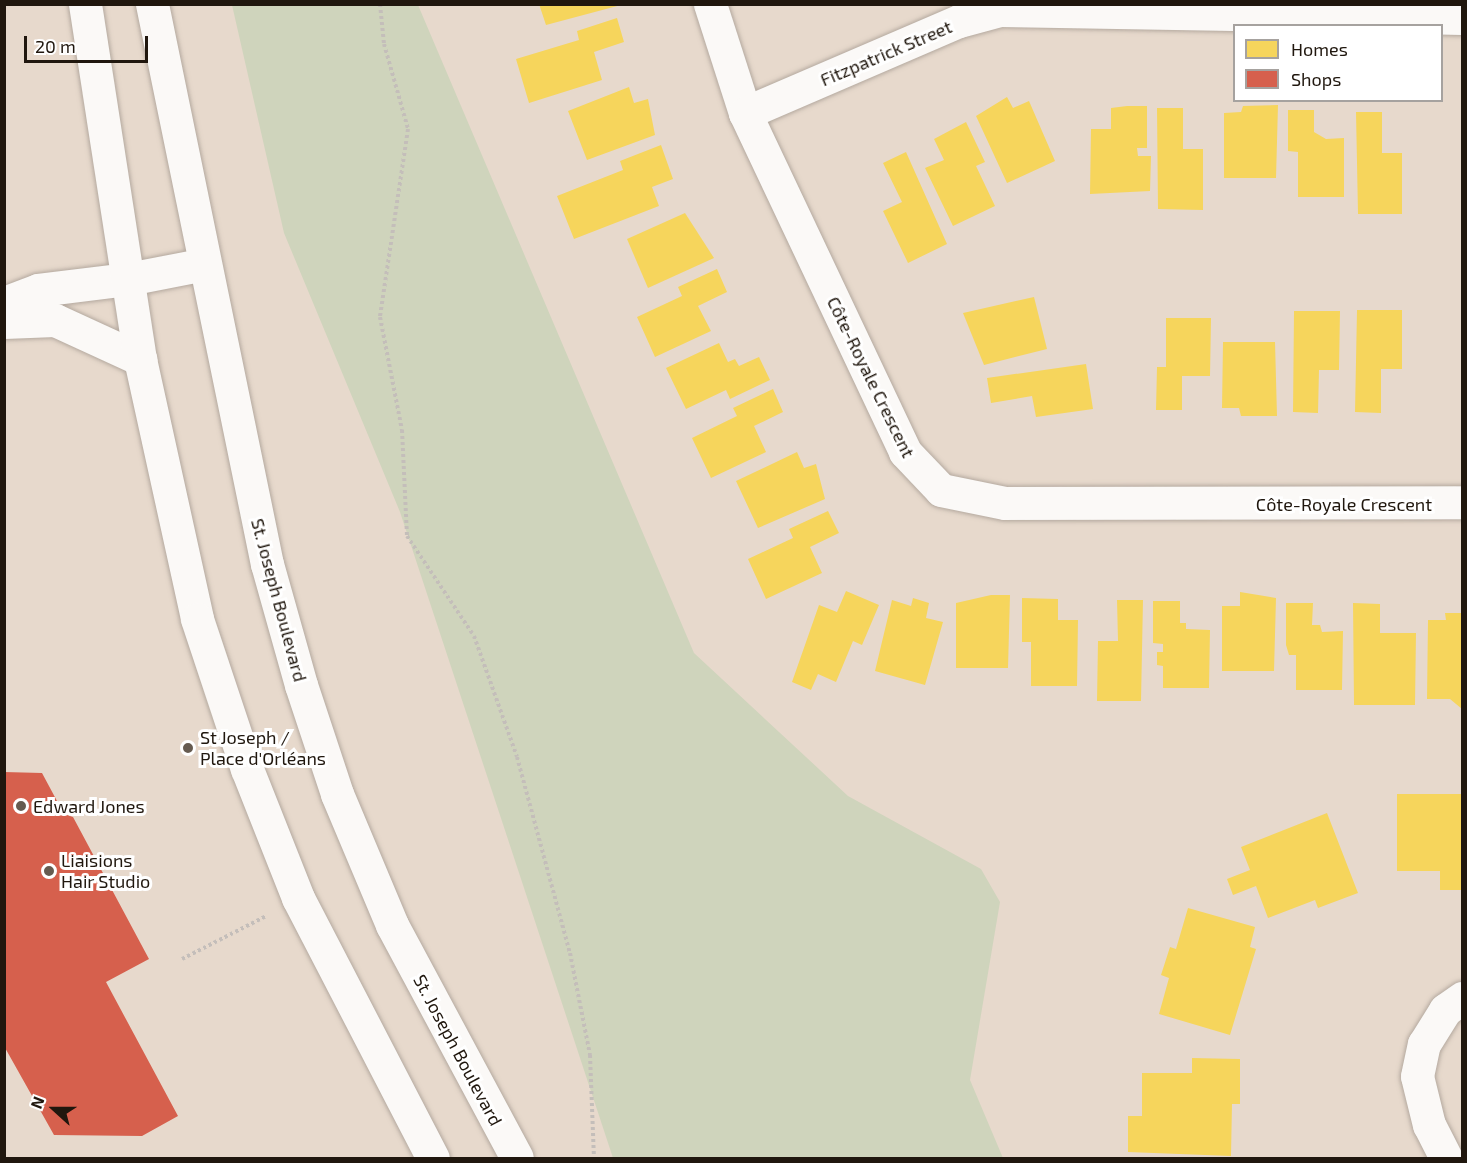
<!DOCTYPE html>
<html>
<head>
<meta charset="utf-8">
<style>
  body { margin:0 }
  #map { position:relative; width:1467px; height:1163px; overflow:hidden; background:#e7d9cc; font-family:"Exo 2",sans-serif }
  div>[style] { position:absolute }
  .green>* { inset:0; background:#cfd4bc }
  .homes>* { inset:0; background:#f6d55c }
  .shops>* { inset:0; background:#d6604d }
  .path>* { height:4px; margin-top:-2px; transform-origin:0; background:repeating-linear-gradient(90deg,#c4beba 0 3px,transparent 0 6px) }
  .roads { filter:drop-shadow(0 0 2px #b4a99f) drop-shadow(0 0 2px #b4a99f) }
  .minor>* { height:33px; margin:-16.5px; padding:0 16.5px; transform-origin:16.5px; border-radius:16.5px; background:#fbf9f7 }
  .major>* { height:33px; margin:-16.5px; padding:0 16.5px; transform-origin:16.5px; border-radius:16.5px; background:#fbf9f7 }
  .dots>* { width:16px; height:16px; translate:-50% -50%; box-sizing:border-box; border:3px solid #fff; border-radius:50% }
  span { translate:-50% -50%; white-space:nowrap; text-align:center; line-height:1.15; -webkit-text-stroke:6px #fff; paint-order:stroke }
  .street-label { font-size:18px; color:#20170e }
  .poi-label { font-size:18px; color:#20170e }
  .left { translate:0 -50%; text-align:left }
  .frame { position:absolute; inset:0; border:6px solid #20170e; pointer-events:none }
  .legend { position:absolute; left:1233px; top:24px; width:210px; height:78px; box-sizing:border-box; background:#fff; border:2px solid #a6a29f; margin:0; padding:8px 10px; list-style:none; font-size:18px; color:#20170e }
  .legend li { display:flex; align-items:center; gap:12px; height:30px }
  .legend b { width:30px; border:2px solid #a6a29f }
  .north { position:absolute; left:24px; top:1079px; width:60px; height:60px; -webkit-text-stroke:4px #fff; paint-order:stroke; rotate:291deg; font-size:16px; font-weight:700; line-height:24px; text-align:center; color:#20170e }
  .north::after { content:''; display:block; margin:auto; width:21px; height:27px; background:#20170e; clip-path:polygon(50% 0,100% 100%,50% 72%,0 100%) }
  .scale { position:absolute; left:24px; top:36px; width:124px; height:27px; box-sizing:border-box; border:3px solid #20170e; border-top:0; padding-left:8px; font-size:18px; line-height:21px; white-space:nowrap; color:#20170e; -webkit-text-stroke:4px #fff; paint-order:stroke }
</style>
</head>
<body>
<div id="map">
  <div class="green">
    <i style="clip-path:polygon(232px 5px,418px 5px,694px 653px,848px 796px,981px 869px,1000px 902px,970px 1080px,1003px 1158px,613px 1158px,400px 512px,284px 233px)"></i>
  </div>
  <div class="homes">
    <i style="clip-path:polygon(539px 4px,620px 4px,621px 5px,546px 25px)"></i>
    <i style="clip-path:polygon(617px 18px,624px 42px,594px 52px,602px 80px,529px 103px,516px 59px,579px 40px,577px 31px)"></i>
    <i style="clip-path:polygon(629px 87px,634px 103px,648px 99px,655px 135px,587px 160px,568px 111px)"></i>
    <i style="clip-path:polygon(1007px 97px,1013px 108px,1029px 101px,1055px 161px,1007px 183px,976px 116px)"></i>
    <i style="clip-path:polygon(1278px 105px,1276px 178px,1224px 178px,1224px 113px,1241px 112px,1243px 106px)"></i>
    <i style="clip-path:polygon(1127px 106px,1147px 106px,1147px 148px,1137px 148px,1138px 156px,1151px 156px,1150px 191px,1090px 194px,1091px 129px,1111px 129px,1111px 108px)"></i>
    <i style="clip-path:polygon(1157px 108px,1183px 108px,1183px 149px,1203px 149px,1203px 210px,1158px 209px)"></i>
    <i style="clip-path:polygon(1288px 110px,1314px 110px,1314px 132px,1326px 139px,1344px 138px,1344px 197px,1298px 197px,1298px 152px,1288px 151px)"></i>
    <i style="clip-path:polygon(1356px 112px,1382px 112px,1382px 153px,1402px 153px,1402px 214px,1358px 214px)"></i>
    <i style="clip-path:polygon(966px 122px,985px 162px,976px 166px,995px 206px,953px 226px,925px 168px,944px 160px,934px 139px)"></i>
    <i style="clip-path:polygon(661px 145px,673px 179px,652px 187px,659px 206px,574px 239px,557px 196px,623px 170px,620px 161px)"></i>
    <i style="clip-path:polygon(906px 152px,947px 244px,908px 263px,883px 211px,902px 202px,883px 163px)"></i>
    <i style="clip-path:polygon(685px 213px,714px 258px,648px 288px,627px 239px)"></i>
    <i style="clip-path:polygon(717px 269px,727px 292px,698px 306px,711px 331px,655px 357px,637px 317px,682px 296px,678px 287px)"></i>
    <i style="clip-path:polygon(1034px 297px,1047px 349px,984px 365px,963px 313px)"></i>
    <i style="clip-path:polygon(1357px 310px,1402px 310px,1402px 369px,1381px 369px,1381px 413px,1355px 412px)"></i>
    <i style="clip-path:polygon(1294px 311px,1340px 311px,1339px 370px,1319px 370px,1318px 413px,1293px 412px)"></i>
    <i style="clip-path:polygon(1166px 318px,1211px 318px,1210px 376px,1182px 376px,1182px 410px,1156px 410px,1157px 367px,1166px 367px)"></i>
    <i style="clip-path:polygon(1223px 342px,1275px 342px,1277px 416px,1241px 416px,1239px 408px,1222px 408px)"></i>
    <i style="clip-path:polygon(719px 343px,728px 362px,735px 359px,739px 366px,759px 357px,770px 380px,730px 399px,726px 390px,686px 409px,666px 368px)"></i>
    <i style="clip-path:polygon(1086px 364px,1093px 409px,1036px 417px,1032px 396px,991px 403px,987px 378px)"></i>
    <i style="clip-path:polygon(773px 389px,783px 412px,754px 426px,766px 452px,711px 478px,692px 438px,737px 416px,733px 408px)"></i>
    <i style="clip-path:polygon(797px 452px,804px 468px,816px 464px,825px 499px,758px 528px,736px 481px)"></i>
    <i style="clip-path:polygon(828px 511px,839px 533px,810px 547px,822px 573px,766px 599px,748px 559px,793px 538px,789px 529px)"></i>
    <i style="clip-path:polygon(846px 591px,879px 605px,862px 645px,853px 641px,836px 682px,818px 674px,811px 690px,792px 682px,819px 605px,837px 612px)"></i>
    <i style="clip-path:polygon(1240px 592px,1276px 598px,1274px 671px,1222px 671px,1222px 606px,1240px 606px)"></i>
    <i style="clip-path:polygon(991px 595px,1010px 595px,1008px 668px,956px 668px,956px 603px)"></i>
    <i style="clip-path:polygon(913px 598px,929px 603px,926px 618px,943px 622px,925px 685px,875px 671px,892px 600px,911px 606px)"></i>
    <i style="clip-path:polygon(1022px 598px,1058px 599px,1058px 620px,1078px 620px,1077px 686px,1031px 686px,1031px 642px,1022px 642px)"></i>
    <i style="clip-path:polygon(1117px 600px,1143px 600px,1141px 701px,1097px 701px,1098px 641px,1118px 641px)"></i>
    <i style="clip-path:polygon(1153px 601px,1180px 601px,1180px 623px,1186px 623px,1186px 629px,1210px 630px,1209px 688px,1163px 688px,1163px 666px,1157px 665px,1157px 652px,1163px 652px,1163px 644px,1153px 643px)"></i>
    <i style="clip-path:polygon(1286px 603px,1313px 603px,1312px 625px,1320px 625px,1322px 632px,1343px 631px,1342px 690px,1296px 690px,1296px 655px,1289px 655px,1286px 645px)"></i>
    <i style="clip-path:polygon(1353px 603px,1380px 604px,1380px 633px,1416px 633px,1415px 705px,1354px 705px)"></i>
    <i style="clip-path:polygon(1445px 613px,1462px 613px,1462px 709px,1450px 699px,1427px 699px,1428px 620px,1446px 620px)"></i>
    <i style="clip-path:polygon(1397px 794px,1462px 794px,1462px 890px,1440px 890px,1440px 871px,1397px 871px)"></i>
    <i style="clip-path:polygon(1327px 813px,1358px 893px,1318px 908px,1315px 900px,1268px 918px,1256px 886px,1233px 895px,1227px 879px,1250px 870px,1241px 847px)"></i>
    <i style="clip-path:polygon(1188px 908px,1255px 927px,1250px 947px,1256px 949px,1230px 1035px,1159px 1014px,1169px 978px,1161px 975px,1170px 947px,1176px 949px)"></i>
    <i style="clip-path:polygon(1192px 1058px,1240px 1059px,1240px 1104px,1232px 1104px,1231px 1156px,1128px 1152px,1128px 1116px,1142px 1116px,1142px 1073px,1192px 1073px)"></i>
  </div>
  <div class="shops">
    <i style="clip-path:polygon(4px 772px,42px 773px,64px 814px,73px 817px,149px 959px,106px 982px,178px 1116px,142px 1136px,54px 1135px,4px 1046px)"></i>
  </div>
  <div class="path">
    <i style="left:380px;top:4px;width:40px;rotate:84.3deg"></i>
    <i style="left:384px;top:44px;width:88px;rotate:74.2deg"></i>
    <i style="left:408px;top:129px;width:190px;rotate:98.5deg"></i>
    <i style="left:380px;top:317px;width:115px;rotate:79deg"></i>
    <i style="left:402px;top:430px;width:106px;rotate:87.3deg"></i>
    <i style="left:407px;top:536px;width:120px;rotate:56.2deg"></i>
    <i style="left:474px;top:636px;width:128px;rotate:70.4deg"></i>
    <i style="left:517px;top:757px;width:203px;rotate:74.9deg"></i>
    <i style="left:570px;top:953px;width:104px;rotate:78.9deg"></i>
    <i style="left:590px;top:1055px;width:103px;rotate:87.8deg"></i>
    <i style="left:182px;top:959px;width:94px;rotate:-27.1deg"></i>
  </div>
  <div class="roads">
    <div class="minor">
      <i style="left:710px;top:4px;width:114px;rotate:72.2deg"></i>
      <i style="left:745px;top:113px;width:375px;rotate:64.7deg"></i>
      <i style="left:905px;top:452px;width:52px;rotate:46.5deg"></i>
      <i style="left:941px;top:490px;width:65px;rotate:11.5deg"></i>
      <i style="left:1005px;top:503px;width:457px;rotate:-0.1deg"></i>
      <i style="left:745px;top:113px;width:233px;rotate:-23.3deg"></i>
      <i style="left:959px;top:21px;width:42px;rotate:-15deg"></i>
      <i style="left:1000px;top:10px;width:462px;rotate:1deg"></i>
      <i style="left:4px;top:303px;width:36px;rotate:-21deg"></i>
      <i style="left:38px;top:290px;width:91px;rotate:-7deg"></i>
      <i style="left:4px;top:322px;width:51px;rotate:-2.2deg"></i>
      <i style="left:55px;top:320px;width:94px;rotate:24.6deg"></i>
      <i style="left:1446px;top:1158px;width:37px;rotate:-117deg"></i>
      <i style="left:1429px;top:1125px;width:50px;rotate:-103.8deg"></i>
      <i style="left:1417px;top:1076px;width:33px;rotate:-78deg"></i>
      <i style="left:1424px;top:1044px;width:40px;rotate:-58deg"></i>
      <i style="left:1445px;top:1010px;width:21px;rotate:-35deg"></i>
    </div>
    <div class="major">
      <i style="left:85px;top:4px;width:359px;rotate:81.2deg"></i>
      <i style="left:140px;top:359px;width:266px;rotate:77.6deg"></i>
      <i style="left:197px;top:619px;width:158px;rotate:71.6deg"></i>
      <i style="left:247px;top:769px;width:139px;rotate:68.4deg"></i>
      <i style="left:298px;top:898px;width:293px;rotate:62.6deg"></i>
      <i style="left:152px;top:4px;width:572px;rotate:78.4deg"></i>
      <i style="left:267px;top:564px;width:126px;rotate:74.3deg"></i>
      <i style="left:301px;top:685px;width:115px;rotate:71.7deg"></i>
      <i style="left:337px;top:794px;width:142px;rotate:67.2deg"></i>
      <i style="left:392px;top:925px;width:264px;rotate:61.8deg"></i>
      <i style="left:128px;top:279px;width:78px;rotate:-11deg"></i>
    </div>
  </div>
  <div class="dots">
    <i style="left:188px;top:748px;background:#665b50"></i>
    <i style="left:21px;top:806px;background:#665b50"></i>
    <i style="left:49px;top:871px;background:#665b50"></i>
  </div>
  <div class="street-label">
    <span style="left:886px;top:53px;rotate:-23deg">Fitzpatrick Street</span>
    <span style="left:871px;top:377px;rotate:64deg">Côte-Royale Crescent</span>
    <span style="left:1344px;top:504px">Côte-Royale Crescent</span>
    <span style="left:279px;top:600px;rotate:75deg">St. Joseph Boulevard</span>
    <span style="left:458px;top:1050px;rotate:62deg">St. Joseph Boulevard</span>
  </div>
  <div class="poi-label">
    <span class="left" style="left:200px;top:748px">St Joseph /<br>Place d'Orléans</span>
    <span class="left" style="left:33px;top:806px">Edward Jones</span>
    <span class="left" style="left:61px;top:871px">Liaisions<br>Hair Studio</span>
  </div>
  <div class="frame"></div>
  <ul class="legend">
  <li><b style="height:16px;background:#f6d55c"></b>Homes</li>
  <li><b style="height:16px;background:#d6604d"></b>Shops</li>
  </ul>
  <div class="north">N</div>
  <div class="scale">20 m</div>
</div>
</body>
</html>
